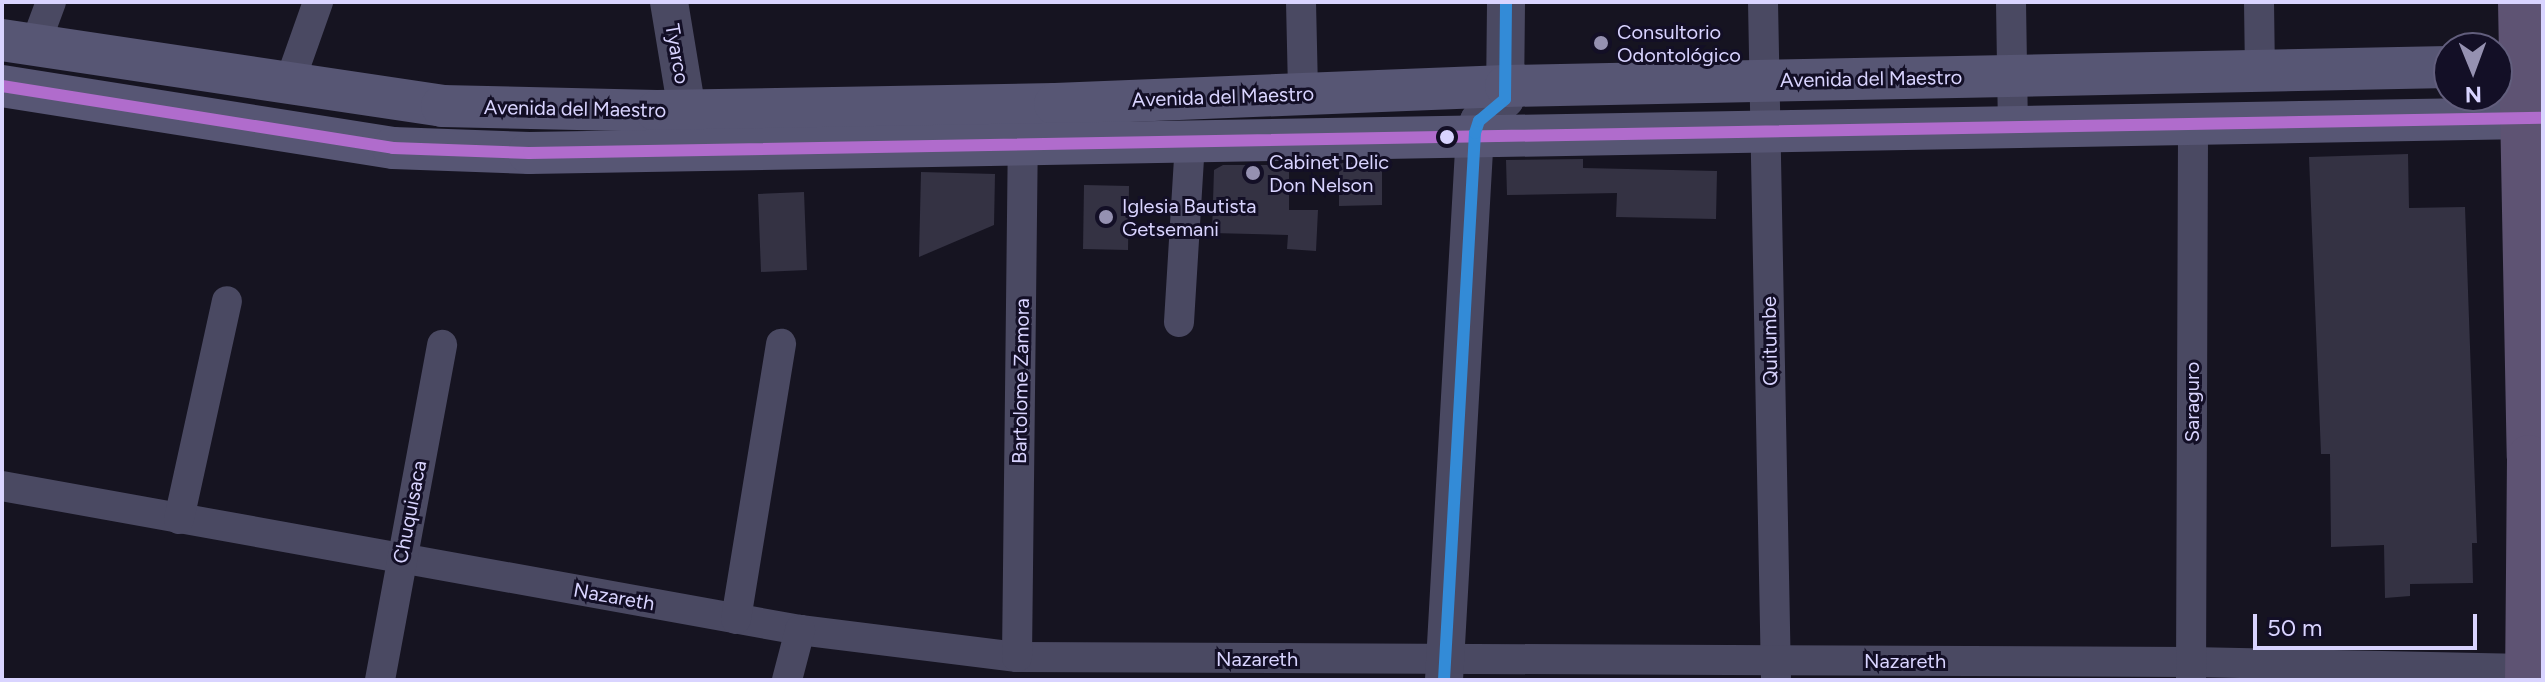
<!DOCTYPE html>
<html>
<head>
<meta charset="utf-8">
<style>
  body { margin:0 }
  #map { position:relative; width:2545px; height:682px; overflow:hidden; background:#161421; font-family:Figtree,sans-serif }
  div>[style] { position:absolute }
  .building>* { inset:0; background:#343243 }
  .minor>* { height:30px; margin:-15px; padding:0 15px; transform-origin:15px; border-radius:15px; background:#4a4962 }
  .tertiary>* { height:38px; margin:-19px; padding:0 19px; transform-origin:19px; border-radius:19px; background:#4a4962 }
  .secondary>* { height:42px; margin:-21px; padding:0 21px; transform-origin:21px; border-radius:21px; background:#575674 }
  .primary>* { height:44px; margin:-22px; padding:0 22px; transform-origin:22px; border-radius:22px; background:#5e5373 }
  .bus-1>* { height:12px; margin:-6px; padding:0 6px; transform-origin:6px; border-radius:6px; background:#b06ccc }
  .bus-2>* { height:12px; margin:-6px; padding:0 6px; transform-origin:6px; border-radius:6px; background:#338bd7 }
  .dots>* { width:22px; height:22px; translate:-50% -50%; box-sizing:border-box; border:4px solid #130f26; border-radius:50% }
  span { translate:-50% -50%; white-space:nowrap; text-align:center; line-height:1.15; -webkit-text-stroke:6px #130f26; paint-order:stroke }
  .poi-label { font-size:20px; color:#d9d4ff }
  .left { translate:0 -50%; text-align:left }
  .street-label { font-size:20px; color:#d9d4ff }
  .frame { position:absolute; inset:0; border:4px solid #d9d4ff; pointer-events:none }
  .north { position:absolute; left:2433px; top:32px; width:80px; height:80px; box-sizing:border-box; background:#130f26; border:2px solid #625e7d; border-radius:50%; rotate:179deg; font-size:22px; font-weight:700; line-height:32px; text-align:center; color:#d9d4ff }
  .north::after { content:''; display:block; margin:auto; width:28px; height:36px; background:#9591b1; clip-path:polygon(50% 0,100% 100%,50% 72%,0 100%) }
  .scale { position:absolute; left:2253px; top:614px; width:224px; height:36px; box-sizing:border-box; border:4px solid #d9d4ff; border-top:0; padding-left:10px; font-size:24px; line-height:28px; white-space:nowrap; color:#d9d4ff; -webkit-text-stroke:6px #130f26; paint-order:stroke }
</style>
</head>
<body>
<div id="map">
  <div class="building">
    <i style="clip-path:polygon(2408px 154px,2409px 208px,2465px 207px,2477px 543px,2472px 543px,2473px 583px,2410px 584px,2410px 596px,2385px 598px,2384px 545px,2331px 547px,2330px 454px,2321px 454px,2309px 157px)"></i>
    <i style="clip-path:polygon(1583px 159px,1583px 168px,1717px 171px,1716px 219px,1616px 217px,1617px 193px,1507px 195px,1506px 160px)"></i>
    <i style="clip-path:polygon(1382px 162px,1382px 205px,1339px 206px,1339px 163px)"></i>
    <i style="clip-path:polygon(1223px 165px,1289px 165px,1289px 210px,1318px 210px,1316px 251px,1287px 249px,1288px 235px,1212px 233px,1214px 170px)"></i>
    <i style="clip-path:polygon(921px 172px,995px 174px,994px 225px,919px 257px)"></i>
    <i style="clip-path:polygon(1084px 185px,1129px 186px,1128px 250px,1083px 249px)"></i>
    <i style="clip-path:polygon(804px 192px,807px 270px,761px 272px,758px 194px)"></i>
  </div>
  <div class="minor">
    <i style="left:1301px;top:2px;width:91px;rotate:88.7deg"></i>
    <i style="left:1763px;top:2px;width:676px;rotate:88.9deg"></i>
    <i style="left:2011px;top:2px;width:127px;rotate:89.1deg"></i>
    <i style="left:2259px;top:2px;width:70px;rotate:89.2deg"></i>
    <i style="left:35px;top:45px;width:46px;rotate:-69.6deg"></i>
    <i style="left:289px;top:84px;width:87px;rotate:-70.5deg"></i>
    <i style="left:1179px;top:322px;width:181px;rotate:-86.5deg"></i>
    <i style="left:2px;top:486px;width:811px;rotate:10.23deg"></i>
    <i style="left:800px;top:630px;width:219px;rotate:7.1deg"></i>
    <i style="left:1017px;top:657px;width:1174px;rotate:0.24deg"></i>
    <i style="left:2191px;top:662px;width:336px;rotate:1.2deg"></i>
    <i style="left:179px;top:519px;width:223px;rotate:-77.6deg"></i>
    <i style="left:736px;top:619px;width:279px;rotate:-80.7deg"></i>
    <i style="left:1017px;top:657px;width:530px;rotate:-89.35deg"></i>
    <i style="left:380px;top:680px;width:341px;rotate:-79.5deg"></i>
    <i style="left:787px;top:680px;width:52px;rotate:-75.4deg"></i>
    <i style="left:2191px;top:680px;width:556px;rotate:-89.79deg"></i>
  </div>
  <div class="tertiary">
    <i style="left:669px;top:2px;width:141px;rotate:80.6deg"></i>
    <i style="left:1444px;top:680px;width:548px;rotate:-86.76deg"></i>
    <i style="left:1475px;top:133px;width:13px;rotate:-72deg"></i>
    <i style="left:1479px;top:121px;width:34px;rotate:-40deg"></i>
    <i style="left:1505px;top:99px;width:97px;rotate:-89.4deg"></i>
  </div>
  <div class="secondary">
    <i style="left:2px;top:40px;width:445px;rotate:8.5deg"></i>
    <i style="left:442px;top:106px;width:215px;rotate:1.3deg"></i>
    <i style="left:657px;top:111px;width:398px;rotate:-1deg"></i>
    <i style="left:1055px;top:104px;width:451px;rotate:-2.3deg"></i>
    <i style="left:1506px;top:86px;width:943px;rotate:-1.15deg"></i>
    <i style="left:2px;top:86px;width:396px;rotate:9deg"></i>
    <i style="left:393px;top:148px;width:136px;rotate:2.1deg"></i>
    <i style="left:529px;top:153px;width:2014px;rotate:-1deg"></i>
  </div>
  <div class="primary">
    <i style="left:2520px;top:2px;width:455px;rotate:88.9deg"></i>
    <i style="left:2529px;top:457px;width:223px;rotate:90.5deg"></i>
  </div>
  <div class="bus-1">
    <i style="left:2px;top:86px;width:396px;rotate:9deg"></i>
    <i style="left:393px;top:148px;width:136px;rotate:2.1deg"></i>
    <i style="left:529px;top:153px;width:2014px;rotate:-1deg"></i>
  </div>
  <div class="bus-2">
    <i style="left:1444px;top:680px;width:548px;rotate:-86.76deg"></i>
    <i style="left:1475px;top:133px;width:13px;rotate:-72deg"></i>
    <i style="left:1479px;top:121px;width:34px;rotate:-40deg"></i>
    <i style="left:1505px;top:99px;width:97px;rotate:-89.4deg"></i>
  </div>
  <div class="dots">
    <i style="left:1601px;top:43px;background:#9591b1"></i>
    <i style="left:1447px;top:137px;background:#d9d4ff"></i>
    <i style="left:1253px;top:173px;background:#9591b1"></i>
    <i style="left:1106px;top:217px;background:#9591b1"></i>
  </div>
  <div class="poi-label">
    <span class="left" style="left:1617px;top:44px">Consultorio<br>Odontológico</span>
    <span class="left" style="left:1269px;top:174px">Cabinet Delic<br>Don Nelson</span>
    <span class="left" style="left:1122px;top:218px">Iglesia Bautista<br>Getsemani</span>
  </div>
  <div class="street-label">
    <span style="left:677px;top:54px;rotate:80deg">Tyarco</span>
    <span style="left:1871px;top:79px;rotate:-1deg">Avenida del Maestro</span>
    <span style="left:1223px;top:97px;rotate:-2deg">Avenida del Maestro</span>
    <span style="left:575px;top:109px;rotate:1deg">Avenida del Maestro</span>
    <span style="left:1770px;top:341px;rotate:-91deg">Quitumbe</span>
    <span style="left:1021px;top:381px;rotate:-89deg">Bartolome Zamora</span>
    <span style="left:2192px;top:402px;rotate:-90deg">Saraguro</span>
    <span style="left:410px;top:512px;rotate:-79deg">Chuquisaca</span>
    <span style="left:614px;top:597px;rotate:10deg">Nazareth</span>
    <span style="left:1257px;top:659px">Nazareth</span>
    <span style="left:1905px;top:661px">Nazareth</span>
  </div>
  <div class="frame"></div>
  <div class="north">N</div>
  <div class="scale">50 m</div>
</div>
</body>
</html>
